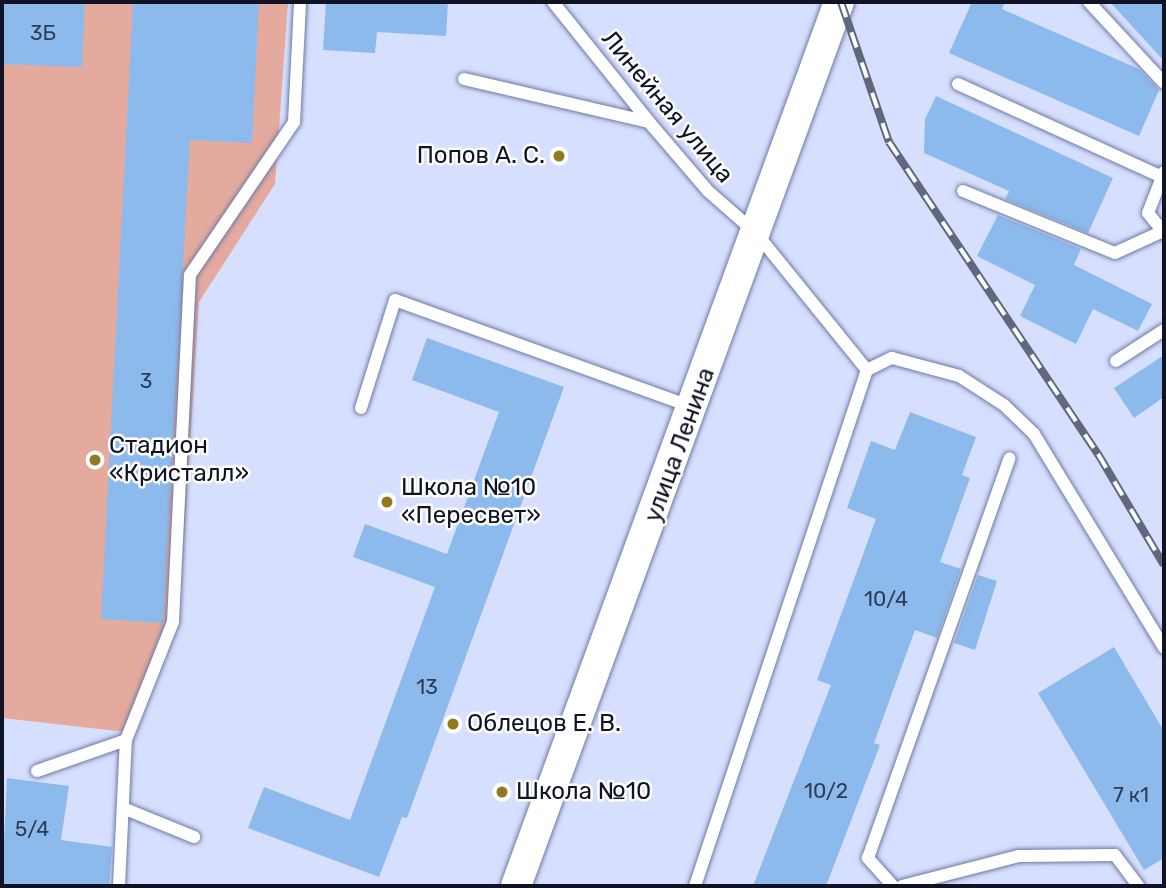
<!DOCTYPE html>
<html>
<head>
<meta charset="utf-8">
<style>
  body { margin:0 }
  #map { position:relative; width:1166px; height:888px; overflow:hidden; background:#d6dffd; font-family:Rubik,sans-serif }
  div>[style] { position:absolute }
  .green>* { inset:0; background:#e4aa9e }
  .building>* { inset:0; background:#8dbaec }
  .roads { filter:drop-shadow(0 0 2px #6e7aa6) drop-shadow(0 0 2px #6e7aa6) }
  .service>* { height:12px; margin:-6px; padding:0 6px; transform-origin:6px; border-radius:6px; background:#fff }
  .tertiary>* { height:30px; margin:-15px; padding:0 15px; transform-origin:15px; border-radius:15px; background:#fff }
  .rail>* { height:8px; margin-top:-4px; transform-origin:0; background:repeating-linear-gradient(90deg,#fff 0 16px,#61677d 0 32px); box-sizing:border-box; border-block:2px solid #61677d }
  .dots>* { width:19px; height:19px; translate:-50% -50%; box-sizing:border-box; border:4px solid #fff; border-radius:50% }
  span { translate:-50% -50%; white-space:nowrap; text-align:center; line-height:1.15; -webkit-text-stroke:5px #fff; paint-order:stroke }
  .number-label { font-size:21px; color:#2e3d56 }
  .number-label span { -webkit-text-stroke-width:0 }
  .street-label { font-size:24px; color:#0f1324 }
  .poi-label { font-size:24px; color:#0f1324 }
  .right { translate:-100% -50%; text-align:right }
  .left { translate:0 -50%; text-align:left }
  .frame { position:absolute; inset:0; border:4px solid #0f1324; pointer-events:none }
</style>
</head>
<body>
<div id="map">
  <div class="green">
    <i style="clip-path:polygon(2px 2px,288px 2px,275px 184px,199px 302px,179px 619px,135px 733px,2px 718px)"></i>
  </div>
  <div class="building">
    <i style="clip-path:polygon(2px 2px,85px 2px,82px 67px,2px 64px)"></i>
    <i style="clip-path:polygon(133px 2px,259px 2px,252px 143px,190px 140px,163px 623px,101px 619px)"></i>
    <i style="clip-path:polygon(326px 2px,448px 2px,446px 36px,377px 32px,375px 53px,323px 50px)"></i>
    <i style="clip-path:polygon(972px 2px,1005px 2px,1002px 9px,1139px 69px,1159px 90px,1139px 136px,949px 53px)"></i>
    <i style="clip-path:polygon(1110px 2px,1164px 2px,1164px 61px)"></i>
    <i style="clip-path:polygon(936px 96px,1113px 178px,1088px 233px,1005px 199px,1009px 191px,924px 153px,925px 119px)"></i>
    <i style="clip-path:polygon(998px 215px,1081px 249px,1074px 265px,1152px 304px,1138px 331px,1093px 309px,1076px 344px,1020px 316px,1035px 285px,977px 256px)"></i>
    <i style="clip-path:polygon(427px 338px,564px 387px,407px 818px,402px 817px,379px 877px,248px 828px,264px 787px,350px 820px,435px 587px,353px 557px,365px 524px,447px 554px,499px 412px,412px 380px)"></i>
    <i style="clip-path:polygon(1164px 355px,1164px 397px,1134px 418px,1114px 388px)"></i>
    <i style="clip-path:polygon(910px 412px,976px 437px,962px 475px,970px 478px,940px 562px,961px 569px,937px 638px,915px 630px,874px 743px,880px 745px,826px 886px,753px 886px,831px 685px,817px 680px,876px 519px,847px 508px,871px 441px,895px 450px)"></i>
    <i style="clip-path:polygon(978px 575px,997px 581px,975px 650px,954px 643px)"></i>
    <i style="clip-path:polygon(1114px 647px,1164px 731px,1164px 858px,1144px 870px,1038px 693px)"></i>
    <i style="clip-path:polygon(7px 778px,69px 786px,61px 840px,112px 847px,109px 886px,2px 886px)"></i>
  </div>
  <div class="roads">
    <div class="service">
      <i style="left:553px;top:2px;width:154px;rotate:51.3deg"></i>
      <i style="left:649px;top:122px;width:91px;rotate:49.5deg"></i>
      <i style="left:708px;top:191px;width:64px;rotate:41.2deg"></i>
      <i style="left:756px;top:233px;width:176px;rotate:51deg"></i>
      <i style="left:1089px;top:2px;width:110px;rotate:47.2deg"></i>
      <i style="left:464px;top:79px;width:190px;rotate:13.1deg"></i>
      <i style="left:958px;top:84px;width:220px;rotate:24.5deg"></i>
      <i style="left:1164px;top:172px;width:44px;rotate:111.3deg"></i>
      <i style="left:1148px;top:213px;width:26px;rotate:51deg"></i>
      <i style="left:963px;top:191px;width:164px;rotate:22.2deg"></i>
      <i style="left:1115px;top:253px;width:53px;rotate:-24.6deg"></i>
      <i style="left:1116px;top:361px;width:57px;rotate:-32.9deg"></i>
      <i style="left:361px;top:408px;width:113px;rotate:-72.5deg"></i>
      <i style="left:395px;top:300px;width:317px;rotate:19.8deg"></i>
      <i style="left:37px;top:771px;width:94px;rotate:-19.2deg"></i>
      <i style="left:123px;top:808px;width:77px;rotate:22.2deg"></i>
      <i style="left:119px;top:886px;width:146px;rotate:-87.3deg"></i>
      <i style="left:126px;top:740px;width:127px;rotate:-68.3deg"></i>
      <i style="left:173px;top:622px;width:347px;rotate:-87.2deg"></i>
      <i style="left:190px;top:275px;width:185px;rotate:-55.8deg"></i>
      <i style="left:294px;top:122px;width:120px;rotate:-87.1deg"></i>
      <i style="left:695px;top:886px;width:544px;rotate:-71.57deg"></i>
      <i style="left:867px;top:370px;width:28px;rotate:-26deg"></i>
      <i style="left:892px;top:358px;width:69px;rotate:15deg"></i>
      <i style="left:959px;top:376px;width:54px;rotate:32.8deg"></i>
      <i style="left:1004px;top:405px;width:42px;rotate:44deg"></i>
      <i style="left:1034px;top:434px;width:250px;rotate:58.7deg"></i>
      <i style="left:893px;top:886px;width:38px;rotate:-132deg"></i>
      <i style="left:868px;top:858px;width:424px;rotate:-70.5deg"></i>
      <i style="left:902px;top:886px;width:121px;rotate:-14.4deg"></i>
      <i style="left:1019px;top:856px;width:96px;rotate:-0.6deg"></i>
      <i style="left:1115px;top:855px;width:39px;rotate:53deg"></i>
    </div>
    <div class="tertiary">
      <i style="left:516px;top:886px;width:941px;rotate:-69.93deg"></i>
    </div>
  </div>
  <div class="rail">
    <i style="left:841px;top:2px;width:148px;rotate:71.1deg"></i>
    <i style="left:889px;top:142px;width:376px;rotate:56.2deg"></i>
    <i style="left:1098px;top:454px;width:129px;rotate:59.3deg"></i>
  </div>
  <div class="dots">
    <i style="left:559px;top:156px;background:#92791f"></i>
    <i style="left:95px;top:460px;background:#92791f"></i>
    <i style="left:387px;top:502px;background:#92791f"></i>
    <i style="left:453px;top:724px;background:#92791f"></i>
    <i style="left:502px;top:792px;background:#92791f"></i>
  </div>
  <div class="number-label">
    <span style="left:43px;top:33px">3Б</span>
    <span style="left:146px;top:381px">3</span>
    <span style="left:886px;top:599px">10/4</span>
    <span style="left:427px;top:687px">13</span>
    <span style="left:826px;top:791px">10/2</span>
    <span style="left:1131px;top:795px">7 к1</span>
    <span style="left:32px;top:829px">5/4</span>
  </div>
  <div class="street-label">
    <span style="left:667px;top:107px;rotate:50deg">Линейная улица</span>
    <span style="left:680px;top:445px;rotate:-70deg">улица Ленина</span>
  </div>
  <div class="poi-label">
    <span class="right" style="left:545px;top:156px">Попов А. С.</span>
    <span class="left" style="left:109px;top:460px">Стадион<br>«Кристалл»</span>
    <span class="left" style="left:401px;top:502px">Школа №10<br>«Пересвет»</span>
    <span class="left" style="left:467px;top:724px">Облецов Е. В.</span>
    <span class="left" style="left:516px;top:792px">Школа №10</span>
  </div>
  <div class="frame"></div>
</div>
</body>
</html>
